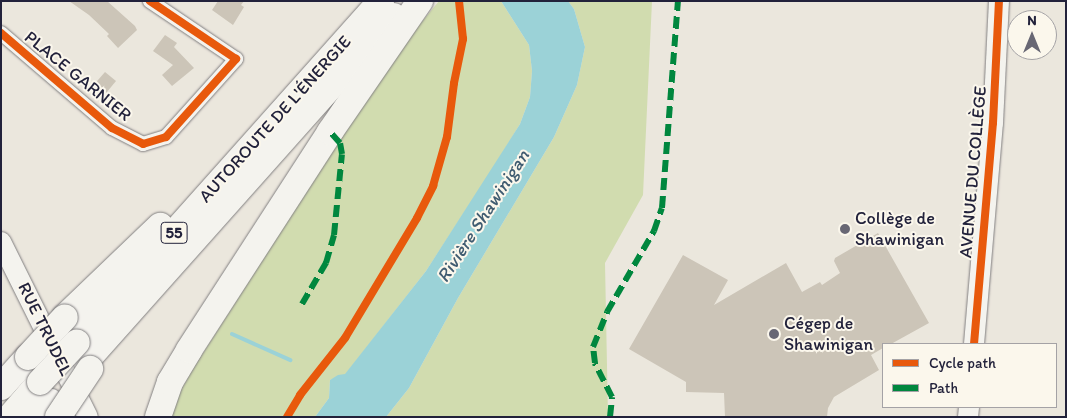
<!DOCTYPE html>
<html>
<head>
<meta charset="utf-8">
<style>
  body { margin:0 }
  #map { position:relative; width:1067px; height:418px; overflow:hidden; background:#ebe7dd; font-family:Itim,sans-serif }
  div>[style] { position:absolute }
  .green>* { inset:0; background:#d1dcaf }
  .water>* { inset:0; background:#9bd2d7 }
  .stream>* { height:4px; margin:-2px; padding:0 2px; transform-origin:2px; border-radius:2px; background:#9bd2d7 }
  .building>* { inset:0; background:#ccc5b8 }
  .roads { filter:drop-shadow(0 0 1px #817f80) drop-shadow(0 0 1px #817f80) }
  .street>* { height:14px; margin:-7px; padding:0 7px; transform-origin:7px; border-radius:7px; background:#f4f3ee }
  .secondary>* { height:20px; margin:-10px; padding:0 10px; transform-origin:10px; border-radius:10px; background:#f4f3ee }
  .highway>* { height:26px; margin:-13px; padding:0 13px; transform-origin:13px; border-radius:13px; background:#f4f3ee }
  .bridges { filter:drop-shadow(0 0 1px #817f80) drop-shadow(0 0 1px #817f80) }
  .highway-bridge>* { height:26px; margin:-13px; padding:0 13px; transform-origin:13px; border-radius:13px; background:#f4f3ee }
  .quiet>* { height:6px; margin-top:-3px; transform-origin:0; background:repeating-linear-gradient(90deg,#00873e 0 12px,transparent 0 18px) }
  .cycleway>* { height:8px; margin:-4px; padding:0 4px; transform-origin:4px; border-radius:4px; background:#e8590c }
  .dots>* { width:14px; height:14px; translate:-50% -50%; box-sizing:border-box; border:2px solid #fbf7ec; border-radius:50% }
  span { translate:-50% -50%; white-space:nowrap; text-align:center; line-height:1.15; -webkit-text-stroke:4px #fbf7ec; paint-order:stroke }
  .shield-label span { padding:1px 4px; background:#fbf7ec; border:1px solid; border-radius:4px; -webkit-text-stroke-width:0 }
  .shield-label { font-size:16px; color:#22223b; font-weight:700 }
  .street-label { font-size:18px; color:#22223b }
  .poi-label { font-size:18px; color:#22223b }
  .left { translate:0 -50%; text-align:left }
  .water-label { font-size:19px; color:#405c71; font-style:italic }
  .frame { position:absolute; inset:0; border:2px solid #22223b; pointer-events:none }
  .legend { position:absolute; left:882px; top:343px; width:175px; height:65px; box-sizing:border-box; background:#fbf7ec; border:1px solid #a4a2a5; margin:0; padding:6px 9px; list-style:none; font-size:15px; color:#22223b }
  .legend li { display:flex; align-items:center; gap:10px; height:25px }
  .legend b { width:25px; border:1px solid #a4a2a5 }
  .north { position:absolute; left:1007px; top:10px; width:50px; height:50px; box-sizing:border-box; background:#fbf7ec; border:1px solid #a4a2a5; border-radius:50%; rotate:0deg; font-size:14px; font-weight:700; line-height:20px; text-align:center; color:#22223b }
  .north::after { content:''; display:block; margin:auto; width:18px; height:22px; background:#686774; clip-path:polygon(50% 0,100% 100%,50% 72%,0 100%) }
</style>
</head>
<body>
<div id="map">
  <div class="green">
    <i style="clip-path:polygon(439px 1px,501px 1px,529px 45px,532px 71px,530px 97px,520px 124px,491px 171px,426px 271px,345px 375px,330px 380px,329px 398px,315px 417px,170px 417px,179px 394px,191px 372px,388px 63px)"></i>
    <i style="clip-path:polygon(568px 1px,652px 1px,643px 195px,605px 263px,608px 417px,386px 417px,409px 388px,458px 298px,554px 137px,577px 85px,585px 47px,574px 9px)"></i>
  </div>
  <div class="water">
    <i style="clip-path:polygon(501px 1px,568px 1px,574px 9px,585px 47px,577px 85px,554px 137px,458px 298px,409px 388px,386px 417px,315px 417px,329px 398px,330px 380px,338px 375px,345px 374px,426px 271px,520px 124px,530px 97px,532px 71px,529px 45px)"></i>
  </div>
  <div class="stream">
    <i style="left:232px;top:334px;width:64px;rotate:24.1deg"></i>
  </div>
  <div class="building">
    <i style="clip-path:polygon(69px 1px,107px 1px,135px 26px,137px 30px,118px 48px,107px 36px,109px 34px,89px 15px)"></i>
    <i style="clip-path:polygon(218px 1px,244px 1px,241px 5px,244px 7px,233px 25px,212px 10px)"></i>
    <i style="clip-path:polygon(165px 35px,177px 43px,174px 47px,194px 68px,172px 86px,162px 75px,173px 65px,153px 51px)"></i>
    <i style="clip-path:polygon(105px 72px,116px 81px,102px 98px,91px 88px)"></i>
    <i style="clip-path:polygon(878px 233px,929px 323px,891px 344px,883px 344px,883px 348px,871px 355px,879px 370px,834px 397px,828px 408px,827px 417px,725px 417px,724px 393px,686px 392px,686px 382px,629px 349px,683px 255px,728px 280px,714px 305px,786px 263px,802px 292px,820px 282px,822px 285px,840px 273px,834px 261px,835px 258px)"></i>
  </div>
  <div class="roads">
    <div class="street">
      <i style="left:1px;top:33px;width:146px;rotate:40.6deg"></i>
      <i style="left:112px;top:128px;width:35px;rotate:27deg"></i>
      <i style="left:143px;top:144px;width:24px;rotate:-17deg"></i>
      <i style="left:166px;top:137px;width:105px;rotate:-48.1deg"></i>
      <i style="left:236px;top:59px;width:104px;rotate:-146deg"></i>
    </div>
    <div class="secondary">
      <i style="left:1px;top:242px;width:195px;rotate:63.6deg"></i>
      <i style="left:974px;top:344px;width:222px;rotate:-85.1deg"></i>
      <i style="left:993px;top:123px;width:122px;rotate:-87.2deg"></i>
      <i style="left:968px;top:417px;width:10px;rotate:-84deg"></i>
    </div>
    <div class="highway">
      <i style="left:65px;top:317px;width:132px;rotate:-43.8deg"></i>
      <i style="left:77px;top:342px;width:457px;rotate:-48.3deg"></i>
      <i style="left:86px;top:361px;width:462px;rotate:-48.3deg"></i>
      <i style="left:1px;top:387px;width:40px;rotate:-48deg"></i>
      <i style="left:10px;top:417px;width:46px;rotate:-49.4deg"></i>
      <i style="left:36px;top:417px;width:21px;rotate:-47deg"></i>
      <i style="left:158px;top:417px;width:37px;rotate:-71deg"></i>
      <i style="left:170px;top:382px;width:37px;rotate:-59deg"></i>
      <i style="left:189px;top:350px;width:260px;rotate:-57.1deg"></i>
      <i style="left:330px;top:132px;width:159px;rotate:-55.5deg"></i>
    </div>
  </div>
  <div class="bridges">
    <div class="highway-bridge">
      <i style="left:28px;top:357px;width:54px;rotate:-47.2deg"></i>
      <i style="left:40px;top:382px;width:54px;rotate:-47.2deg"></i>
      <i style="left:58px;top:417px;width:58px;rotate:-56.3deg"></i>
    </div>
  </div>
  <div class="quiet">
    <i style="left:302px;top:304px;width:48px;rotate:-59.7deg"></i>
    <i style="left:326px;top:263px;width:29px;rotate:-74deg"></i>
    <i style="left:334px;top:235px;width:81px;rotate:-84.4deg"></i>
    <i style="left:342px;top:154px;width:11px;rotate:-100deg"></i>
    <i style="left:340px;top:143px;width:15px;rotate:-132deg"></i>
    <i style="left:610px;top:417px;width:20px;rotate:-84deg"></i>
    <i style="left:612px;top:397px;width:38px;rotate:-117deg"></i>
    <i style="left:595px;top:363px;width:16px;rotate:-97deg"></i>
    <i style="left:593px;top:347px;width:38px;rotate:-68deg"></i>
    <i style="left:607px;top:312px;width:94px;rotate:-59.9deg"></i>
    <i style="left:654px;top:231px;width:24px;rotate:-71deg"></i>
    <i style="left:662px;top:208px;width:208px;rotate:-85.6deg"></i>
  </div>
  <div class="cycleway">
    <i style="left:1px;top:33px;width:146px;rotate:40.6deg"></i>
    <i style="left:112px;top:128px;width:35px;rotate:27deg"></i>
    <i style="left:143px;top:144px;width:24px;rotate:-17deg"></i>
    <i style="left:166px;top:137px;width:105px;rotate:-48.1deg"></i>
    <i style="left:236px;top:59px;width:104px;rotate:-146deg"></i>
    <i style="left:974px;top:344px;width:222px;rotate:-85.1deg"></i>
    <i style="left:993px;top:123px;width:122px;rotate:-87.2deg"></i>
    <i style="left:287px;top:417px;width:26px;rotate:-59deg"></i>
    <i style="left:300px;top:395px;width:73px;rotate:-51.7deg"></i>
    <i style="left:345px;top:338px;width:140px;rotate:-59deg"></i>
    <i style="left:417px;top:218px;width:36px;rotate:-63deg"></i>
    <i style="left:433px;top:186px;width:51px;rotate:-74.1deg"></i>
    <i style="left:447px;top:137px;width:54px;rotate:-82.6deg"></i>
    <i style="left:454px;top:83px;width:45px;rotate:-78.4deg"></i>
    <i style="left:463px;top:39px;width:38px;rotate:-96deg"></i>
  </div>
  <div class="dots">
    <i style="left:845px;top:229px;background:#686774"></i>
    <i style="left:774px;top:334px;background:#686774"></i>
  </div>
  <div class="shield-label">
    <span style="left:174px;top:233px">55</span>
  </div>
  <div class="street-label">
    <span style="left:78px;top:76px;rotate:39deg">PLACE GARNIER</span>
    <span style="left:275px;top:119px;rotate:-48deg">AUTOROUTE DE L'ÉNERGIE</span>
    <span style="left:973px;top:172px;rotate:-85deg">AVENUE DU COLLÈGE</span>
    <span style="left:45px;top:329px;rotate:64deg">RUE TRUDEL</span>
  </div>
  <div class="poi-label">
    <span class="left" style="left:855px;top:229px">Collège de<br>Shawinigan</span>
    <span class="left" style="left:784px;top:334px">Cégep de<br>Shawinigan</span>
  </div>
  <div class="water-label">
    <span style="left:483px;top:216px;rotate:-57deg">Rivière Shawinigan</span>
  </div>
  <div class="frame"></div>
  <ul class="legend">
  <li><b style="height:6px;background:#e8590c"></b>Cycle path</li>
  <li><b style="height:6px;background:#00873e"></b>Path</li>
  </ul>
  <div class="north">N</div>
</div>
</body>
</html>
